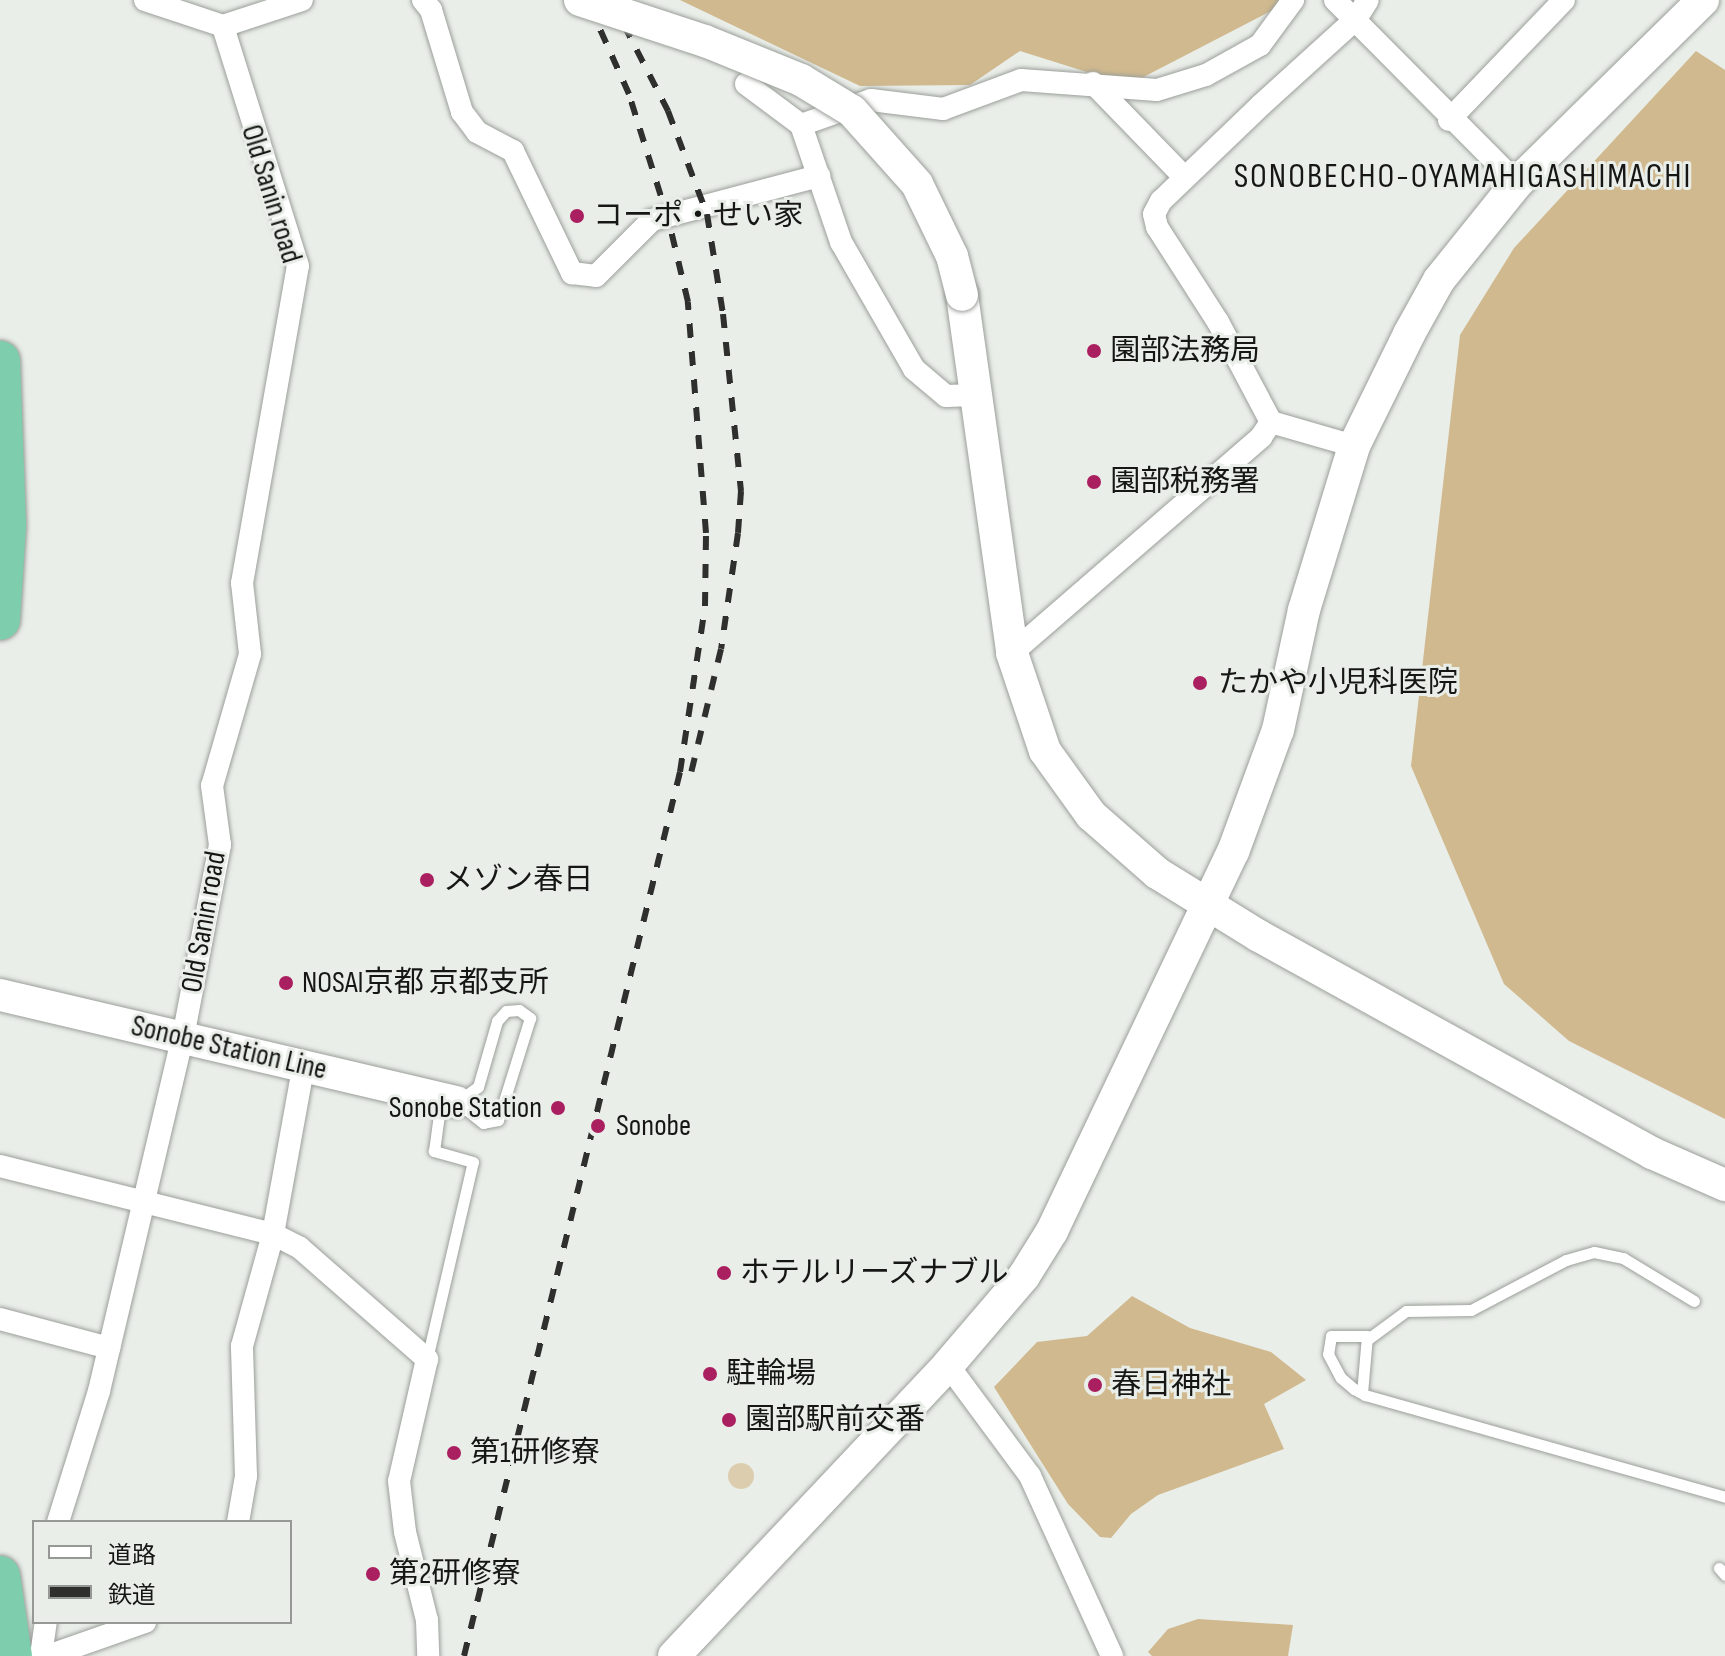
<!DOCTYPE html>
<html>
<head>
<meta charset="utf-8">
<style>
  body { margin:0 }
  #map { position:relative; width:1725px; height:1656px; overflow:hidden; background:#eaeee9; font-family:"Sofia Sans Condensed","Noto Sans JP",sans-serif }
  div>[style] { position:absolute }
  .green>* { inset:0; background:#ddcdaf }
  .round { border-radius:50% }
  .forest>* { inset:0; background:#d0b98e }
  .roads { filter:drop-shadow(0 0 2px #9b9f9a) drop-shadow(0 0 2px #9b9f9a) }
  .lane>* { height:11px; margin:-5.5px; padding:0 5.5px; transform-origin:5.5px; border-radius:5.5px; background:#fff }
  .street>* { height:22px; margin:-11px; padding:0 11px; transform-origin:11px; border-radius:11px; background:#fff }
  .secondary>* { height:32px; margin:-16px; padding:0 16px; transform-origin:16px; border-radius:16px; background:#fff }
  .highway>* { height:40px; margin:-20px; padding:0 20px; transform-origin:20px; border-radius:20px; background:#7eceae }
  .rail>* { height:6px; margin-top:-3px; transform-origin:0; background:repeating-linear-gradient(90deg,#2f302e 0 14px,transparent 0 28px) }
  .bridges { filter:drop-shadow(0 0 2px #9b9f9a) drop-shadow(0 0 2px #9b9f9a) }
  .secondary-bridge>* { height:32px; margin:-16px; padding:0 16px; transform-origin:16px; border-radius:16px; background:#fff }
  .dots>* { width:22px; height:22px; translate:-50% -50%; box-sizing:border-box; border:4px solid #eaeee9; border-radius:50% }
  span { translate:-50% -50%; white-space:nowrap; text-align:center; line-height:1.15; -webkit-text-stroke:6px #eaeee9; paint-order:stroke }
  .street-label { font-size:30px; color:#161715 }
  .poi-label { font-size:30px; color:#161715 }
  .left { translate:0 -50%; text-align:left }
  .right { translate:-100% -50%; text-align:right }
  .quarter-label { font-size:34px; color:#161715; letter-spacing:2px }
  .legend { position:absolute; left:32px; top:1520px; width:260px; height:104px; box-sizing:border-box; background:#eaeee9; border:2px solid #959894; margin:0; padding:10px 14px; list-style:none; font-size:24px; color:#161715 }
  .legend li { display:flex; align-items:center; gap:16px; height:40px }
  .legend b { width:40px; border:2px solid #959894 }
</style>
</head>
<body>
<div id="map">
  <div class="green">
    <i class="round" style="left:728px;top:1463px;width:26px;height:26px"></i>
  </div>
  <div class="forest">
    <i style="clip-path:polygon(680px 0,1281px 0,1275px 9px,1128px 85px,1020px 51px,970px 85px,860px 86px)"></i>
    <i style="clip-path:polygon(1696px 51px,1725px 70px,1725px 1119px,1569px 1041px,1504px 984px,1411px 766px,1460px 335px,1514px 248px)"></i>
    <i style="clip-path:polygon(1132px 1296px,1190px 1328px,1271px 1352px,1306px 1380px,1264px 1404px,1284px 1449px,1158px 1495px,1131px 1514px,1111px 1538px,1100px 1537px,1068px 1504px,994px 1387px,1037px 1342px,1087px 1336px)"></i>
    <i style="clip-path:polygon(1198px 1619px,1293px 1625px,1288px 1656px,1152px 1656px,1148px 1652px,1168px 1629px)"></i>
  </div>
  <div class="roads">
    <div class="lane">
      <i style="left:519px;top:1010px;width:14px;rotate:36deg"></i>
      <i style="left:530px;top:1018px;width:107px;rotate:107.4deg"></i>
      <i style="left:498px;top:1120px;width:15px;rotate:169deg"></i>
      <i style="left:483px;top:1123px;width:33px;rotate:-141deg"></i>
      <i style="left:457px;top:1102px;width:26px;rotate:-36deg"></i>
      <i style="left:478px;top:1087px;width:69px;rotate:-73.9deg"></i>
      <i style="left:497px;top:1021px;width:13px;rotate:-48deg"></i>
      <i style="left:506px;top:1011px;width:13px;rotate:-4deg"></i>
      <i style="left:1368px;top:1339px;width:47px;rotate:-36.4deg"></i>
      <i style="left:1406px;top:1311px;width:65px;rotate:-0.9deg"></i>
      <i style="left:1471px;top:1310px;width:107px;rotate:-27.8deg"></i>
      <i style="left:1566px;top:1260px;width:29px;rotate:-16deg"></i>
      <i style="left:1594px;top:1252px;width:30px;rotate:12deg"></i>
      <i style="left:1623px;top:1258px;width:83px;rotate:31.2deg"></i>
      <i style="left:427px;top:1359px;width:202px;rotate:-76.9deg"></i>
      <i style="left:473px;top:1162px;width:41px;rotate:-164.2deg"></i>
      <i style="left:434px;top:1151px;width:51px;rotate:-82.2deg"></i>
      <i style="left:1362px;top:1393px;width:57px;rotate:-85deg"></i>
      <i style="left:1367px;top:1336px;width:36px;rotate:180deg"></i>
      <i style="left:1331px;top:1336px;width:18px;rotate:99deg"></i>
      <i style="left:1328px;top:1354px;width:27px;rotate:62deg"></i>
      <i style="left:1341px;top:1378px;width:17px;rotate:40deg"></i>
      <i style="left:1354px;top:1389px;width:13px;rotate:29deg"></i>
      <i style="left:1365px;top:1395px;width:374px;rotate:15.8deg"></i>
      <i style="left:1719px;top:1568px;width:9px;rotate:49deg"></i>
    </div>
    <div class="street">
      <i style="left:145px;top:0;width:82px;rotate:18.4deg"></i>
      <i style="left:423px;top:0;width:13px;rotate:51deg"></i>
      <i style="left:431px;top:10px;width:107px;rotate:73.1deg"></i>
      <i style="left:462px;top:112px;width:25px;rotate:53deg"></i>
      <i style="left:477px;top:132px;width:41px;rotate:27.8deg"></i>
      <i style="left:513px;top:151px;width:136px;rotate:64.2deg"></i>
      <i style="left:572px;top:273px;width:24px;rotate:7deg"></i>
      <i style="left:596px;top:276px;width:79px;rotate:-45deg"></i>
      <i style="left:652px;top:220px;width:173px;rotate:-14.8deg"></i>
      <i style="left:1335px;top:0;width:258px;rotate:45.2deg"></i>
      <i style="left:223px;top:26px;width:83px;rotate:-18.2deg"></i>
      <i style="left:1093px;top:83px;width:132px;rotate:45.9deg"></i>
      <i style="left:746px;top:84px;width:69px;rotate:36.7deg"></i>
      <i style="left:801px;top:125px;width:124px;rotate:71.1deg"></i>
      <i style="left:841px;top:242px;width:146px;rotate:60.1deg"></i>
      <i style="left:914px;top:369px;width:42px;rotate:40.2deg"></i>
      <i style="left:946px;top:396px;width:31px;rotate:-2deg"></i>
      <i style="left:1449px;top:120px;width:166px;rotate:-46.2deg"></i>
      <i style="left:801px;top:125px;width:74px;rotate:-19.7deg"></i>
      <i style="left:871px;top:100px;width:73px;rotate:7.1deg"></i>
      <i style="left:943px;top:109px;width:83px;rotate:-20.4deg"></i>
      <i style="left:1021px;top:80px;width:136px;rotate:4.2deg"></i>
      <i style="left:1157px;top:90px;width:51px;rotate:-17deg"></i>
      <i style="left:1206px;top:75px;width:62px;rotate:-29.1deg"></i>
      <i style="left:1260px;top:45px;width:56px;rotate:-53.7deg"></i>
      <i style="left:1354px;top:446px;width:86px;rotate:-163.9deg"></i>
      <i style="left:1271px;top:422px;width:113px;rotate:-117.9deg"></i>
      <i style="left:1218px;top:322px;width:113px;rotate:-122.7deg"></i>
      <i style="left:1157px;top:227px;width:13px;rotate:-103deg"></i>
      <i style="left:1154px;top:214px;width:15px;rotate:-62deg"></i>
      <i style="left:1161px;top:201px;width:139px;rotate:-43.8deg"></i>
      <i style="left:1261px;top:105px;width:128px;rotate:-42.2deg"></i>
      <i style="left:1356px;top:19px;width:22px;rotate:-58deg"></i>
      <i style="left:1012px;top:653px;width:330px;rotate:-40.9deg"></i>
      <i style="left:1261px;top:437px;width:18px;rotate:-56deg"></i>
      <i style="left:0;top:1166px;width:281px;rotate:14deg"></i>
      <i style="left:273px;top:1234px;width:30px;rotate:27deg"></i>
      <i style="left:300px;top:1248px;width:169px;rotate:41.2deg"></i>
      <i style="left:427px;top:1359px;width:125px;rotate:102.9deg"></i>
      <i style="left:399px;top:1481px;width:51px;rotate:83.3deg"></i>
      <i style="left:405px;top:1532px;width:91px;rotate:76deg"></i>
      <i style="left:427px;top:1620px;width:36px;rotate:88deg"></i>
      <i style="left:0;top:1319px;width:113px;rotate:14.9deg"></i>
      <i style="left:948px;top:1365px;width:138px;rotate:53.5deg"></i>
      <i style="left:1030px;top:1476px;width:198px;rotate:65.5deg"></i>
      <i style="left:58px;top:1522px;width:137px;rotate:-72.6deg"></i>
      <i style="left:99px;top:1391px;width:364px;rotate:-76.7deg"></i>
      <i style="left:183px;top:1037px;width:196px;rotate:-79.1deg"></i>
      <i style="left:220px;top:845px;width:60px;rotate:-97.7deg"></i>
      <i style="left:212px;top:786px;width:137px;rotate:-73.9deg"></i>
      <i style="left:250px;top:654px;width:71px;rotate:-96.4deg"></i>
      <i style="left:242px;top:583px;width:322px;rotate:-80deg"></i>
      <i style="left:298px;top:266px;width:251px;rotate:-107.4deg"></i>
      <i style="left:238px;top:1522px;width:47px;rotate:-80.1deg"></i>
      <i style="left:246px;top:1476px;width:130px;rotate:-91.8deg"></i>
      <i style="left:242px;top:1346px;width:116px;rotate:-74.5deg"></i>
      <i style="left:273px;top:1234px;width:173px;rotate:-79.7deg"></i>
      <i style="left:41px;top:1656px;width:34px;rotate:-82deg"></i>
      <i style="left:48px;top:1656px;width:103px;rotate:-19.3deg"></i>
    </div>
    <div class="secondary">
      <i style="left:962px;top:295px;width:361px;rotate:82deg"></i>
      <i style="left:1012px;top:653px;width:103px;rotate:71.4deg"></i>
      <i style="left:1045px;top:751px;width:79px;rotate:54.3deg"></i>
      <i style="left:1091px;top:815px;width:88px;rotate:41.3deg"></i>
      <i style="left:1157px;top:873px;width:120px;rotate:31.7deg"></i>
      <i style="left:1259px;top:936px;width:449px;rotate:28.9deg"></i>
      <i style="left:1652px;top:1153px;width:80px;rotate:23.7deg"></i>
      <i style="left:0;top:995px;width:469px;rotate:13.2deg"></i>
      <i style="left:674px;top:1656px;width:400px;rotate:-46.7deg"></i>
      <i style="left:948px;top:1365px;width:117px;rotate:-49.5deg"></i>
      <i style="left:1024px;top:1276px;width:53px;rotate:-58.1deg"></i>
      <i style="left:1052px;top:1231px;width:420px;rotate:-64.5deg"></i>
      <i style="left:1233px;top:852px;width:130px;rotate:-69.8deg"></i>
      <i style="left:1278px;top:730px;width:123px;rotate:-77.8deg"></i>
      <i style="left:1304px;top:610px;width:171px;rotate:-73deg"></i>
      <i style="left:1354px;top:446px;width:125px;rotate:-63.8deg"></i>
      <i style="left:1409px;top:334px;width:62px;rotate:-60.9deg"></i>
      <i style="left:1439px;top:280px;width:124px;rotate:-51.2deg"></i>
      <i style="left:1517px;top:183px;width:261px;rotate:-44.5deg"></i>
    </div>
    <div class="highway">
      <i style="left:0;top:361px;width:165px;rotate:87.9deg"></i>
      <i style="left:6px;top:526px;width:94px;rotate:93.7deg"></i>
      <i style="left:0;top:1576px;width:81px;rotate:81.5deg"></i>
    </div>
  </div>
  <div class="rail">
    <i style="left:611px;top:0;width:125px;rotate:62.8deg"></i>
    <i style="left:668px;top:111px;width:110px;rotate:69.3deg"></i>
    <i style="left:707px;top:214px;width:101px;rotate:80.9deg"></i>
    <i style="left:723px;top:314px;width:178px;rotate:84.2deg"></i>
    <i style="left:741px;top:491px;width:42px;rotate:94.1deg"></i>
    <i style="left:738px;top:533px;width:117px;rotate:98.3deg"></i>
    <i style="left:721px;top:649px;width:136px;rotate:103.6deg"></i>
    <i style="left:464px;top:1656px;width:910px;rotate:-76.27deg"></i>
    <i style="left:680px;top:772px;width:168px;rotate:-81.4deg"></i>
    <i style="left:705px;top:606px;width:73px;rotate:-89.2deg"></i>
    <i style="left:706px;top:533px;width:232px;rotate:-94.5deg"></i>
    <i style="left:688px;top:302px;width:82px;rotate:-103.4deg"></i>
    <i style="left:669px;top:222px;width:134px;rotate:-107.4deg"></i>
    <i style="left:629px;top:94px;width:103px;rotate:-114.1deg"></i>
  </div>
  <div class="bridges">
    <div class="secondary-bridge">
      <i style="left:580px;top:0;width:132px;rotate:18.2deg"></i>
      <i style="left:705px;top:41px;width:104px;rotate:22.1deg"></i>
      <i style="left:801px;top:80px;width:60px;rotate:31.3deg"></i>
      <i style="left:852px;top:111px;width:98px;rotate:48.3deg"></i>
      <i style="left:917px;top:184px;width:80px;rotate:64.1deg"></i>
      <i style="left:952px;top:256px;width:40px;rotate:75.6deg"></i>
    </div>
  </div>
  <div class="dots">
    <i style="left:577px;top:216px;background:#aa1f5f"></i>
    <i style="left:1094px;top:351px;background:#aa1f5f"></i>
    <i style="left:1094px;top:482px;background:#aa1f5f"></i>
    <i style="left:1200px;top:683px;background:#aa1f5f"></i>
    <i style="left:427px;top:880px;background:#aa1f5f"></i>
    <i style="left:286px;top:983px;background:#aa1f5f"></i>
    <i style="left:558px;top:1108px;background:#aa1f5f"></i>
    <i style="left:598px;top:1126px;background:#aa1f5f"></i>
    <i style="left:724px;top:1273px;background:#aa1f5f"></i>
    <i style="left:710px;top:1374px;background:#aa1f5f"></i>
    <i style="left:1095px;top:1385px;background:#aa1f5f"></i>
    <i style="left:729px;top:1420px;background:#aa1f5f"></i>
    <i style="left:454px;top:1453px;background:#aa1f5f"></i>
    <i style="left:373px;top:1574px;background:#aa1f5f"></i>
  </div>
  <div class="street-label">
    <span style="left:271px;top:194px;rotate:73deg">Old Sanin road</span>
    <span style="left:204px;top:922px;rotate:-80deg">Old Sanin road</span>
    <span style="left:229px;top:1048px;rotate:13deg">Sonobe Station Line</span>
  </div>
  <div class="poi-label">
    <span class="left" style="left:593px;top:216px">コーポ・せい家</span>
    <span class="left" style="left:1110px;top:351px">園部法務局</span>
    <span class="left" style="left:1110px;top:482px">園部税務署</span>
    <span class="left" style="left:1218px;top:683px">たかや小児科医院</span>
    <span class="left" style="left:443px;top:880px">メゾン春日</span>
    <span class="left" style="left:302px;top:983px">NOSAI京都 京都支所</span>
    <span class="right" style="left:542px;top:1108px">Sonobe Station</span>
    <span class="left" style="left:616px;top:1126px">Sonobe</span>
    <span class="left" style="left:740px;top:1273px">ホテルリーズナブル</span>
    <span class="left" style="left:726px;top:1374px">駐輪場</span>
    <span class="left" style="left:1111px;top:1385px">春日神社</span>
    <span class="left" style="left:745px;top:1420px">園部駅前交番</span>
    <span class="left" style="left:470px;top:1453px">第1研修寮</span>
    <span class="left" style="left:389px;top:1574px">第2研修寮</span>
  </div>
  <div class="quarter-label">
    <span style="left:1463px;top:177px">SONOBECHO-OYAMAHIGASHIMACHI</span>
  </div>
  <ul class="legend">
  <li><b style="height:10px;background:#fff"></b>道路</li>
  <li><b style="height:10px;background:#2f302e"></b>鉄道</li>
  </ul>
</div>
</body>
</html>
